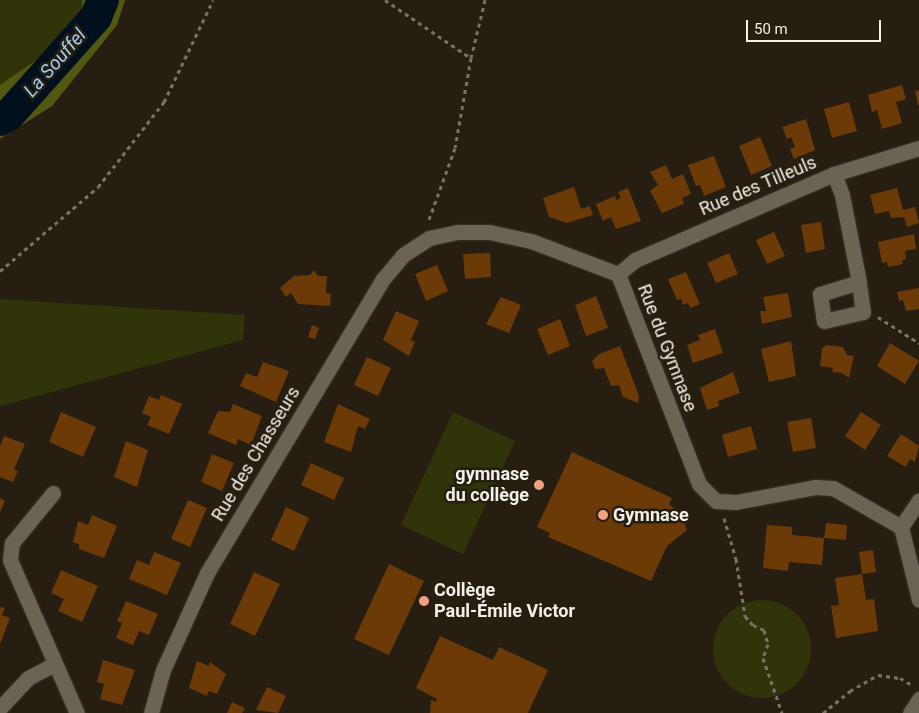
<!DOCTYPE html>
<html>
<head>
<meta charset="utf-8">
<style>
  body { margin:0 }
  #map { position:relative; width:919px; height:713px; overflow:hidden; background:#251e11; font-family:Roboto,sans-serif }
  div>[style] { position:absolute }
  .green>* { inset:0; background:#313408 }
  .round { border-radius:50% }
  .forest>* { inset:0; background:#535810 }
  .river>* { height:32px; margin:-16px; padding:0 16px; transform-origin:16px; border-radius:16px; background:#01101d }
  .building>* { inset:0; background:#6c3a07 }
  .path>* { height:3px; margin-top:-1.5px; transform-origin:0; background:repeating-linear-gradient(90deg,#797267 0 4px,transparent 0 8px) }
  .roads { filter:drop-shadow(0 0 1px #3c362f) drop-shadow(0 0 1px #3c362f) }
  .street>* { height:15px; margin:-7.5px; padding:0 7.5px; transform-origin:7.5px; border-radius:7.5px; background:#6b6354 }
  .dots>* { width:14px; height:14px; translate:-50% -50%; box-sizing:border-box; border:2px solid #251e11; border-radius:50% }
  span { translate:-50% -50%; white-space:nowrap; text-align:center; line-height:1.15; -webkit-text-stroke:5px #251e11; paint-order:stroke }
  .street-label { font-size:18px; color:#f4efe7 }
  .poi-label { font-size:18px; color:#f4efe7; font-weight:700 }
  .right { translate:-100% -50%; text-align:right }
  .left { translate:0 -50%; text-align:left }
  .water-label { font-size:19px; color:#9ecff4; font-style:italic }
  .scale { position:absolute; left:746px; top:20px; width:135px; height:22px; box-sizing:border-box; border:2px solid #f4efe7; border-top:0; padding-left:6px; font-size:15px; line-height:18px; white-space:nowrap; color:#f4efe7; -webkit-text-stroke:4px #251e11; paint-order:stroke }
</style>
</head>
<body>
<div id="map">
  <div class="green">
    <i style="clip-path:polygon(0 0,82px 0,83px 12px,49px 51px,0 85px)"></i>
    <i style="clip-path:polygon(0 299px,245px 315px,243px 340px,0 406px)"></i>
    <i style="clip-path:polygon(453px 412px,515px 441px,463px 554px,401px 525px)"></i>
    <i class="round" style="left:713px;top:600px;width:98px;height:98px"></i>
  </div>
  <div class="forest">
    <i style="clip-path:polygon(82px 0,125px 0,117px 25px,52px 106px,0 139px,0 85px,49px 51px,83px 12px)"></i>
  </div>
  <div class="river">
    <i style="left:0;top:120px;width:10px;rotate:-29deg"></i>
    <i style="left:9px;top:115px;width:131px;rotate:-48.4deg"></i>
    <i style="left:96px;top:17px;width:18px;rotate:-68deg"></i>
  </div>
  <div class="building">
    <i style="clip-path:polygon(902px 85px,906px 99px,896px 102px,902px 123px,882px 129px,877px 110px,872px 112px,868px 95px)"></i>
    <i style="clip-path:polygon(919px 90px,919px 105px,918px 105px,915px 91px)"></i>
    <i style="clip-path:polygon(849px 102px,857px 131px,832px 138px,824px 109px)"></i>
    <i style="clip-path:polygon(806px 119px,815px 150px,794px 159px,790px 149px,795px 147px,791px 137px,787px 139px,782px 127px)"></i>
    <i style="clip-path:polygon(760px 137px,772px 166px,751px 175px,739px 146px)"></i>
    <i style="clip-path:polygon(714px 156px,726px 187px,704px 196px,700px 185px,696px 186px,688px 165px)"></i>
    <i style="clip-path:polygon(666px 165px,672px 179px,683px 174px,691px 194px,682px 198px,684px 204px,662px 213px,650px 191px,658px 185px,650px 172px)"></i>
    <i style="clip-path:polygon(574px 187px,581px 209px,590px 206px,593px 215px,567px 223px,549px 217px,543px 198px)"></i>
    <i style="clip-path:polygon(628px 188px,641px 221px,616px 229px,611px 217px,603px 221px,596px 204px,615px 196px,616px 200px,621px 198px,618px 192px)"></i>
    <i style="clip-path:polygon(897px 188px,903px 210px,915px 207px,919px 223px,907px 227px,904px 217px,891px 218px,889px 211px,875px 214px,870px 195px)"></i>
    <i style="clip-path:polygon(821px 222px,825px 249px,806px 253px,801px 225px)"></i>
    <i style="clip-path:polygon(774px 232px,785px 256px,767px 264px,756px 240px)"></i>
    <i style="clip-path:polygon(914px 234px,916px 249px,905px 251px,906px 259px,902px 260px,903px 264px,888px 267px,887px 262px,882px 263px,878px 242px)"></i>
    <i style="clip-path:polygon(490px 253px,491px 277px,465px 279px,463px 254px)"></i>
    <i style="clip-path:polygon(729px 253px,738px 274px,716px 283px,707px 263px)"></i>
    <i style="clip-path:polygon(437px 265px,448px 291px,426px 301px,415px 274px)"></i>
    <i style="clip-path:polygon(314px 270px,318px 276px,327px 276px,326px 293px,331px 294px,330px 306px,298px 304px,291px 293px,286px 297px,280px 288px,294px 276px,310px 275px)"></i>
    <i style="clip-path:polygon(686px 272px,700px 304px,690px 308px,688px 303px,683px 305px,681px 299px,677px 300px,668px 279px)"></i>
    <i style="clip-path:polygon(919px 288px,919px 309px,906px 311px,903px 300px,899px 301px,897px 292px)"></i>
    <i style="clip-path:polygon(788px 293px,792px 317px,762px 324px,760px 311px,766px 311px,763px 297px)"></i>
    <i style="clip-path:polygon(596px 296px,608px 328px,586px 336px,575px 305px)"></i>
    <i style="clip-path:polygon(501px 297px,521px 305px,509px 333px,486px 324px)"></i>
    <i style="clip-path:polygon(396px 311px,419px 321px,411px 340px,415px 342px,409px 356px,383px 340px)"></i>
    <i style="clip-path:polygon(560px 319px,570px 346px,548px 355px,537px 329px)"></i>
    <i style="clip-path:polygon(312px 325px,319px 328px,315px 339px,308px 337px)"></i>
    <i style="clip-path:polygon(715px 329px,723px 353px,693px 363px,687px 345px,700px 340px,698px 335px)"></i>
    <i style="clip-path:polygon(791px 341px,796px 376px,769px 382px,761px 349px)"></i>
    <i style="clip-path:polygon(890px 343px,919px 361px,905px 384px,877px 366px)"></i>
    <i style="clip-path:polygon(827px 345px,843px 347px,847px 355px,854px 356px,849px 378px,842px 373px,832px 372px,833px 368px,820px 366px,822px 348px)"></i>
    <i style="clip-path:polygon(620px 346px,639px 396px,638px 403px,623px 397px,619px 385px,611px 386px,604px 368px,595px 369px,592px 361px,599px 354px)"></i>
    <i style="clip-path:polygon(367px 357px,391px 368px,378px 396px,354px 385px)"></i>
    <i style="clip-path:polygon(263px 362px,289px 371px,276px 402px,240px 386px,246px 373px,257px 377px)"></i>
    <i style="clip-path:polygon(733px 372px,740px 393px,718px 401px,719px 406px,707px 410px,700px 388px)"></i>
    <i style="clip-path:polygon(161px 395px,182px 404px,169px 434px,147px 425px,151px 417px,142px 413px,149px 396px,159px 400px)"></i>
    <i style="clip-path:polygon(233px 404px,262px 416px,251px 445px,238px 439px,236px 445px,208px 433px,218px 411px,230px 412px)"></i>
    <i style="clip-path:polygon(338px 404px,370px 419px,365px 429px,358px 426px,351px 452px,324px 442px)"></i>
    <i style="clip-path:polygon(61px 412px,96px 427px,83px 457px,49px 442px)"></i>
    <i style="clip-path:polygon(861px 412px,881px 425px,865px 450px,845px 436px)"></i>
    <i style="clip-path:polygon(811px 418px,816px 448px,793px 452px,787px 422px)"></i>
    <i style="clip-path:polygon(751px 426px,757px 449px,728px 457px,722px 435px)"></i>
    <i style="clip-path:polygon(901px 434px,919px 446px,915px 462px,910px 459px,906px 467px,887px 456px)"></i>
    <i style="clip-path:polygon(4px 436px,25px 444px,14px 469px,18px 471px,13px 482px,0 477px,0 446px)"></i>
    <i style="clip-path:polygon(126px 441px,148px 450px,137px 487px,114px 477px)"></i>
    <i style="clip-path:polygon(572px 452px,672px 498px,669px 504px,681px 514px,687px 530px,667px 546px,651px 581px,548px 537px,550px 533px,537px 527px)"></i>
    <i style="clip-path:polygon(212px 454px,234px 463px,222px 491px,201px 482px)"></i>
    <i style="clip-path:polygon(311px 463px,344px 478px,334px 500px,301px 485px)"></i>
    <i style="clip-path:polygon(0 498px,5px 501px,0 512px)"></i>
    <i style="clip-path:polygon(188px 500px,207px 508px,190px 547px,171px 539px)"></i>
    <i style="clip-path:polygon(286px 507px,309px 518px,294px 551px,271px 540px)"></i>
    <i style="clip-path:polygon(92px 515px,117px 526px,104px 558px,79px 549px,79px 544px,73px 542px,78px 521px,88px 525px)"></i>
    <i style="clip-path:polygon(826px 523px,847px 525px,846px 540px,824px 538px)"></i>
    <i style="clip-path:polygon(767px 525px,792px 527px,792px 535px,824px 538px,822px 565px,789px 562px,788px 571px,763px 568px)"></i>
    <i style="clip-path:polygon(873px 550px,876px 572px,862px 574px,859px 552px)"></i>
    <i style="clip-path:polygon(154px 552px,181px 563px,167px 595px,129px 579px,137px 560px,149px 565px)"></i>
    <i style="clip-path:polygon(389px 564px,424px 581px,389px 655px,354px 639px)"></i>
    <i style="clip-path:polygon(61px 570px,98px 586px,82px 622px,58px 611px,64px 599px,51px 593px)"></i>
    <i style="clip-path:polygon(254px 572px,280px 584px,255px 636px,230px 624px)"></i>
    <i style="clip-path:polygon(862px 574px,866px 600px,874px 599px,878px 631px,836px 638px,831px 606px,839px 605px,835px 578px)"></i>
    <i style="clip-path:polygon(126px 601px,158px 614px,149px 635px,139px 631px,133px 645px,116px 638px,122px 623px,117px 621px)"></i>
    <i style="clip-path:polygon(0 607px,5px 608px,2px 615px,10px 618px,0 644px)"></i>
    <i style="clip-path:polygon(440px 636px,493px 660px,499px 647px,548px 670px,528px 713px,430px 713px,431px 700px,436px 702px,437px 699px,416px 688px)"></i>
    <i style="clip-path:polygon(103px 660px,135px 670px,122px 705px,100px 699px,104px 684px,97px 682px)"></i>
    <i style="clip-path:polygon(197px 661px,209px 666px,210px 662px,226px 674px,217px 694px,209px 691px,207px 696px,189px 688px)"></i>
    <i style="clip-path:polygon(267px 687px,286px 696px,278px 713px,256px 710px)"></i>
    <i style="clip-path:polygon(232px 702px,245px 708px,242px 713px,227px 713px)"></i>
  </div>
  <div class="path">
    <i style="left:385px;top:0;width:104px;rotate:34deg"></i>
    <i style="left:471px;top:58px;width:91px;rotate:100.1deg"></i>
    <i style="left:455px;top:148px;width:79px;rotate:110deg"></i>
    <i style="left:471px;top:58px;width:60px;rotate:-76.4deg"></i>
    <i style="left:0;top:271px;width:129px;rotate:-40.6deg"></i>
    <i style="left:98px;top:187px;width:108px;rotate:-52.2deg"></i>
    <i style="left:164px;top:102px;width:113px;rotate:-64.3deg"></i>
    <i style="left:878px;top:317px;width:49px;rotate:32.4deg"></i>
    <i style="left:724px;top:518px;width:43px;rotate:73.7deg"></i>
    <i style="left:736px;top:559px;width:58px;rotate:81deg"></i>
    <i style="left:745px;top:616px;width:12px;rotate:48deg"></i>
    <i style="left:753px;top:625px;width:12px;rotate:24deg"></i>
    <i style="left:764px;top:630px;width:15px;rotate:74deg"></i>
    <i style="left:768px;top:644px;width:15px;rotate:110deg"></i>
    <i style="left:763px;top:658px;width:58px;rotate:70.9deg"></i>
    <i style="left:823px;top:713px;width:35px;rotate:-39deg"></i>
    <i style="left:850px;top:691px;width:32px;rotate:-30deg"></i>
    <i style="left:878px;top:675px;width:22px;rotate:8deg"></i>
    <i style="left:900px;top:678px;width:14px;rotate:30deg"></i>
  </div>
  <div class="roads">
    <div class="street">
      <i style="left:834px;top:174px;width:22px;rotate:69deg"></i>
      <i style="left:842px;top:195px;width:89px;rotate:78.9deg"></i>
      <i style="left:859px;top:282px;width:41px;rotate:162.9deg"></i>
      <i style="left:820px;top:294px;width:27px;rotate:82deg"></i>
      <i style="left:824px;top:321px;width:40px;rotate:-13deg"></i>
      <i style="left:863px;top:312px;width:30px;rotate:-98deg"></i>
      <i style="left:618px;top:274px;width:22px;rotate:-39deg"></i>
      <i style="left:635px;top:260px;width:217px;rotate:-23.4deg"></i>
      <i style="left:834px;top:174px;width:89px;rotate:-17deg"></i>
      <i style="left:53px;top:493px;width:65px;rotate:129.4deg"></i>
      <i style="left:12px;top:543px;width:17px;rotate:97deg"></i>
      <i style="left:10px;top:560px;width:167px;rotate:66.4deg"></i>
      <i style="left:901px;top:527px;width:75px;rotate:76.1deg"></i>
      <i style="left:0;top:708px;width:41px;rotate:-47deg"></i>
      <i style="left:28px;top:678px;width:30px;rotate:-28deg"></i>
      <i style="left:151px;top:713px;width:45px;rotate:-74.4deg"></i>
      <i style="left:163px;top:670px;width:107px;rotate:-65.6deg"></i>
      <i style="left:207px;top:573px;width:343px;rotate:-59.1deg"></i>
      <i style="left:383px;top:279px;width:31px;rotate:-50deg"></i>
      <i style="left:403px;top:255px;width:31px;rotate:-33deg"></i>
      <i style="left:429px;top:238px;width:30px;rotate:-12deg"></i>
      <i style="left:458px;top:232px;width:31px"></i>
      <i style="left:489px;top:232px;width:43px;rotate:12.1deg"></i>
      <i style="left:531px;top:241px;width:93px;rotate:20.8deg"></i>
      <i style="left:618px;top:274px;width:225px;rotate:68.9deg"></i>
      <i style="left:699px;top:484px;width:24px;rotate:45deg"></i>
      <i style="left:716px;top:501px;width:20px;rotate:3deg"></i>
      <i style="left:736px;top:502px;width:80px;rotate:-10.8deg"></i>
      <i style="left:815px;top:487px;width:18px;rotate:3deg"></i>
      <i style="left:833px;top:488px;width:78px;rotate:29.8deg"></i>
      <i style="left:901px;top:527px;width:32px;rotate:-56deg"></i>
      <i style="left:910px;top:713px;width:17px;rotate:-57deg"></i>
    </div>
  </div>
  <div class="dots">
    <i style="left:539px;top:485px;background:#f3a081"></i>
    <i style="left:603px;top:515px;background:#f3a081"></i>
    <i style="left:424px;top:601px;background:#f3a081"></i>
  </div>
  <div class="street-label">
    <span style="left:758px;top:186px;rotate:-23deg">Rue des Tilleuls</span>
    <span style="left:667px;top:348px;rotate:69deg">Rue du Gymnase</span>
    <span style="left:256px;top:454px;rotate:-59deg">Rue des Chasseurs</span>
  </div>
  <div class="poi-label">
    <span class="right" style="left:529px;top:485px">gymnase<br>du collège</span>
    <span class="left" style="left:613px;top:515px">Gymnase</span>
    <span class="left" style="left:434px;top:601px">Collège<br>Paul-Émile Victor</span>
  </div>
  <div class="water-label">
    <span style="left:55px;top:63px;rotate:-49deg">La Souffel</span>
  </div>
  <div class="scale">50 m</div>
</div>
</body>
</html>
